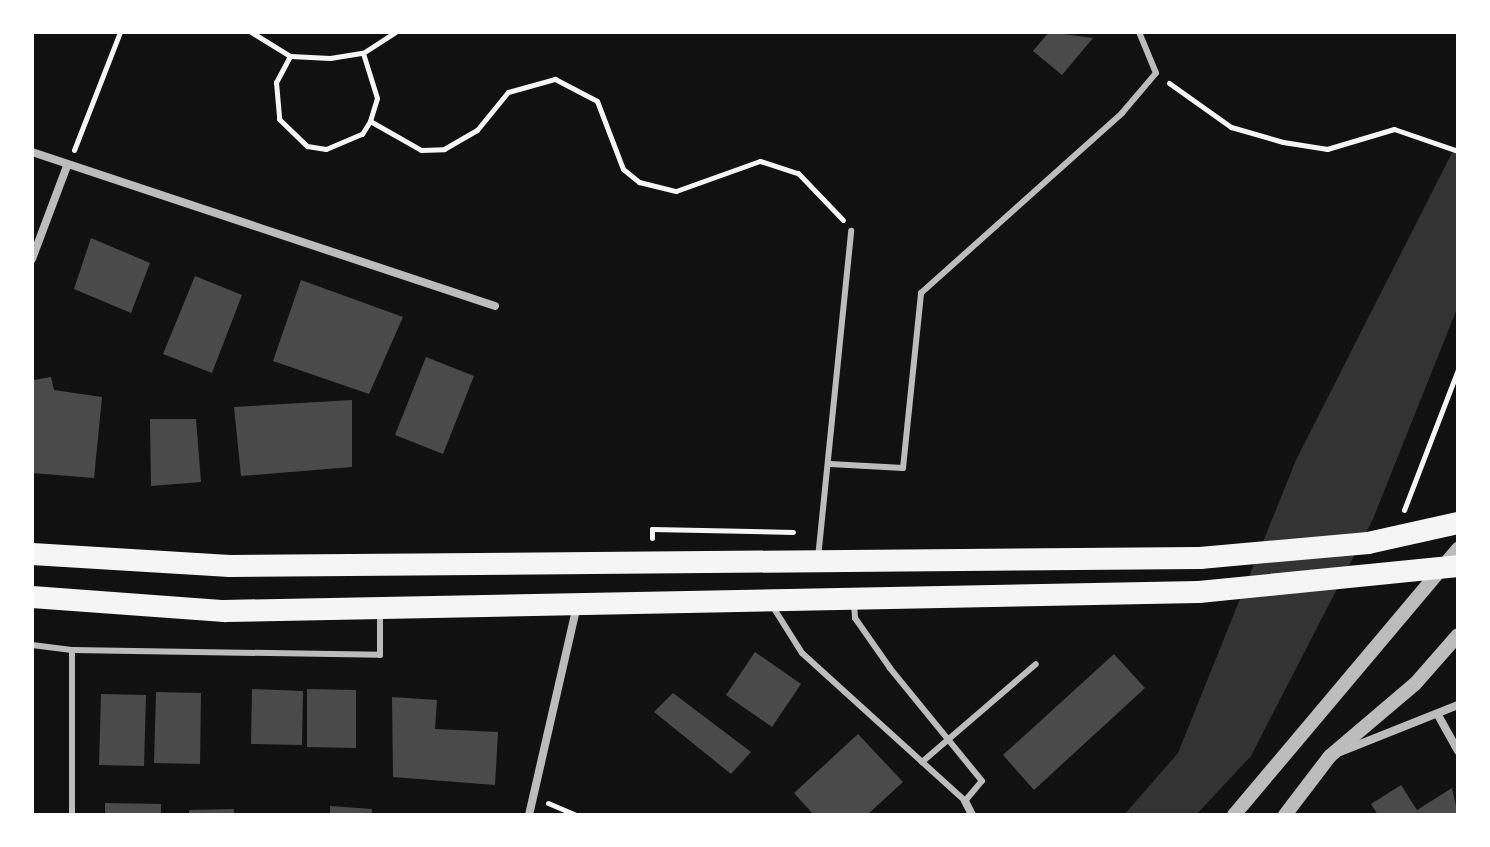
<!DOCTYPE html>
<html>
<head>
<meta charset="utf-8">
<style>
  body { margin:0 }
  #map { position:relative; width:1490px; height:847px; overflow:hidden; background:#111; font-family:Roboto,sans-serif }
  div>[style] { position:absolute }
  .water>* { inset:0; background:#333 }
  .building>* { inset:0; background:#4a4a4a }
  .path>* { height:5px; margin:-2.5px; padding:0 2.5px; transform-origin:2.5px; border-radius:2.5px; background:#f5f5f5 }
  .service>* { height:6px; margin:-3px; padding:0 3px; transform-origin:3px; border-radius:3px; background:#bcbcbc }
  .minor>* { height:8px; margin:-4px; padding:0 4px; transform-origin:4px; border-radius:4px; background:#bcbcbc }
  .tertiary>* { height:14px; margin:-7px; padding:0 7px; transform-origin:7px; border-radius:7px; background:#bcbcbc }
  .trunk>* { height:22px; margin:-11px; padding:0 11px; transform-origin:11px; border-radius:11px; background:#f5f5f5 }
  span { translate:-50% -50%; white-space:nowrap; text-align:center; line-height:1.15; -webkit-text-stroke:6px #fff; paint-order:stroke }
  .frame { position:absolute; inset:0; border:34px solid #fff; pointer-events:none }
</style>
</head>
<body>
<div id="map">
  <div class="water">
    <i style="clip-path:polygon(1458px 141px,1458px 306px,1373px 519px,1251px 756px,1196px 815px,1124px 815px,1178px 753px,1296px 460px)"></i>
  </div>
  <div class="building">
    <i style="clip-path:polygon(1049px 32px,1093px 38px,1062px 75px,1033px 51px)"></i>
    <i style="clip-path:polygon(91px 238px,150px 263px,131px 313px,74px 289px)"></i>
    <i style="clip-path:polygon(195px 276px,242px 295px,212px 373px,163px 354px)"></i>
    <i style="clip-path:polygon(301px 280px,403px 317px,369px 394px,273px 361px)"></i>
    <i style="clip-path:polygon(426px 357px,474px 376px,443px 454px,395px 435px)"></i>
    <i style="clip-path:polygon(51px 377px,54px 390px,102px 397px,94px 478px,32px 473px,34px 380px)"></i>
    <i style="clip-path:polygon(352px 400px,352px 467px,241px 476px,234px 407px)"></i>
    <i style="clip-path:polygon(150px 419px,196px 419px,201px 482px,151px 486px)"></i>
    <i style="clip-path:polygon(755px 652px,801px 684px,772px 727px,726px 695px)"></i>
    <i style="clip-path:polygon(1114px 654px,1145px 688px,1034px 790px,1003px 755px)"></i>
    <i style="clip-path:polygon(252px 689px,303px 691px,302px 745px,251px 744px)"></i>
    <i style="clip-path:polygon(307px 689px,356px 690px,356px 748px,307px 747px)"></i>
    <i style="clip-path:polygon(156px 692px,201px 693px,200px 764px,154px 763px)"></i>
    <i style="clip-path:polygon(673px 693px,751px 752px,731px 774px,654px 712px)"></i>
    <i style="clip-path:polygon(101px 694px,146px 695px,144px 766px,99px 765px)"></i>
    <i style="clip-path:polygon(392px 697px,437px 700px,435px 729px,498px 732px,495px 785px,393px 777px)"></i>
    <i style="clip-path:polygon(858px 734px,903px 782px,867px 815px,814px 815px,794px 793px)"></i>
    <i style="clip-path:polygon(1401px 785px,1417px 810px,1452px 788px,1458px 815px,1378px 815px,1371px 804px)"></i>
    <i style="clip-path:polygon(105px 803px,161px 804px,161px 815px,105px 815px)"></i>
    <i style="clip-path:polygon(330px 806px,372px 809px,372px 815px,330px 815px)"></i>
    <i style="clip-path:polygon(234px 809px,234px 815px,189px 815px,189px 810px)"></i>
  </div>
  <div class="path">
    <i style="left:251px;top:32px;width:46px;rotate:31.6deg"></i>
    <i style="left:290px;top:56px;width:40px;rotate:2.9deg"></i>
    <i style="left:330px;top:58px;width:33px;rotate:-9deg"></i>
    <i style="left:363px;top:53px;width:38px;rotate:-33deg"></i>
    <i style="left:290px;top:56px;width:30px;rotate:118deg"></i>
    <i style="left:276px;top:82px;width:37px;rotate:85deg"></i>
    <i style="left:279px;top:119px;width:39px;rotate:44deg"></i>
    <i style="left:307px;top:146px;width:19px;rotate:9deg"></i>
    <i style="left:326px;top:149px;width:39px;rotate:-23deg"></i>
    <i style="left:362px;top:134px;width:15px;rotate:-58deg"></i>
    <i style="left:370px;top:121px;width:24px;rotate:-73deg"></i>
    <i style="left:377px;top:98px;width:47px;rotate:-107.3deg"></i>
    <i style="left:1169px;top:83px;width:76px;rotate:35.4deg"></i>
    <i style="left:1231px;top:127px;width:54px;rotate:16.1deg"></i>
    <i style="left:1283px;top:142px;width:45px;rotate:9deg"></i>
    <i style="left:1327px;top:149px;width:70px;rotate:-16.6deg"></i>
    <i style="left:1394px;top:129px;width:68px;rotate:19deg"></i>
    <i style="left:370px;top:121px;width:59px;rotate:29.6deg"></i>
    <i style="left:421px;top:150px;width:23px;rotate:-2deg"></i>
    <i style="left:444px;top:149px;width:38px;rotate:-30deg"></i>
    <i style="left:477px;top:130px;width:49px;rotate:-50.8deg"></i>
    <i style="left:508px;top:92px;width:49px;rotate:-15.5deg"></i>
    <i style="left:555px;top:79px;width:47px;rotate:27.6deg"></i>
    <i style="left:597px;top:101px;width:73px;rotate:69.1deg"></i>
    <i style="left:623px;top:169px;width:21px;rotate:39deg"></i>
    <i style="left:639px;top:182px;width:38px;rotate:14deg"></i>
    <i style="left:676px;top:191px;width:89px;rotate:-19.7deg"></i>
    <i style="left:760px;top:161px;width:40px;rotate:18deg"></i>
    <i style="left:798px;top:173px;width:65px;rotate:46.2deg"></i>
    <i style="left:74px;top:150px;width:127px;rotate:-68.7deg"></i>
    <i style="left:1404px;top:510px;width:151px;rotate:-69deg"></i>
    <i style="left:652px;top:538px;width:9px;rotate:-90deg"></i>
    <i style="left:652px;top:529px;width:141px;rotate:1.2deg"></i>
    <i style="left:548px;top:803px;width:30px;rotate:23deg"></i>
  </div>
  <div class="service">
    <i style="left:830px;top:464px;width:73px;rotate:3.1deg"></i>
    <i style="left:903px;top:468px;width:176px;rotate:-84.1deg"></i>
    <i style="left:921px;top:293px;width:270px;rotate:-41.8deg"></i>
    <i style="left:1122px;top:113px;width:52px;rotate:-49.6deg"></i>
    <i style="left:1156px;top:73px;width:44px;rotate:-112.5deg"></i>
    <i style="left:818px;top:558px;width:329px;rotate:-84.2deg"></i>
    <i style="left:773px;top:607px;width:54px;rotate:57.8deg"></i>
    <i style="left:802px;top:653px;width:220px;rotate:42.2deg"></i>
    <i style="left:965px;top:801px;width:26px;rotate:-50deg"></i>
    <i style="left:982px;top:781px;width:146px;rotate:-129.2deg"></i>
    <i style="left:890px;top:668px;width:61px;rotate:-125deg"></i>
    <i style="left:855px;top:618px;width:13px;rotate:-94deg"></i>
    <i style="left:32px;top:645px;width:40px;rotate:7.1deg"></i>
    <i style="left:72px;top:650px;width:165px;rotate:90deg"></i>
    <i style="left:72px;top:650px;width:308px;rotate:0.9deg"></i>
    <i style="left:380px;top:655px;width:41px;rotate:-90deg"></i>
    <i style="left:922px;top:762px;width:150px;rotate:-40.7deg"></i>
  </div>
  <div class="minor">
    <i style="left:32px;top:152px;width:488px;rotate:18.4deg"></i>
    <i style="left:32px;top:259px;width:99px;rotate:-69.4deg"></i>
    <i style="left:1438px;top:715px;width:41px;rotate:60.9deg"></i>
    <i style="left:1340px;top:752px;width:127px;rotate:-21.7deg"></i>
    <i style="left:965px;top:801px;width:16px;rotate:63deg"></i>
    <i style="left:529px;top:815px;width:215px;rotate:-77.1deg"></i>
  </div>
  <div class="tertiary">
    <i style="left:1234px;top:815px;width:348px;rotate:-49.9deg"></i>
    <i style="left:1285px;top:815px;width:74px;rotate:-52.7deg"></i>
    <i style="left:1330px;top:756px;width:111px;rotate:-40.3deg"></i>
    <i style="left:1415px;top:684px;width:65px;rotate:-48.7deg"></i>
  </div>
  <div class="trunk">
    <i style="left:32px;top:554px;width:198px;rotate:3.5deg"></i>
    <i style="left:230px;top:566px;width:970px;rotate:-0.47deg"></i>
    <i style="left:1200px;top:558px;width:169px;rotate:-5.1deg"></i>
    <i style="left:1368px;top:543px;width:92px;rotate:-12.5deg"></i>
    <i style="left:32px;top:597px;width:193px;rotate:4.2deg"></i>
    <i style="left:224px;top:611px;width:975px;rotate:-1.12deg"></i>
    <i style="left:1199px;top:592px;width:260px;rotate:-5.7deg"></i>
  </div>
  <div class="frame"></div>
</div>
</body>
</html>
